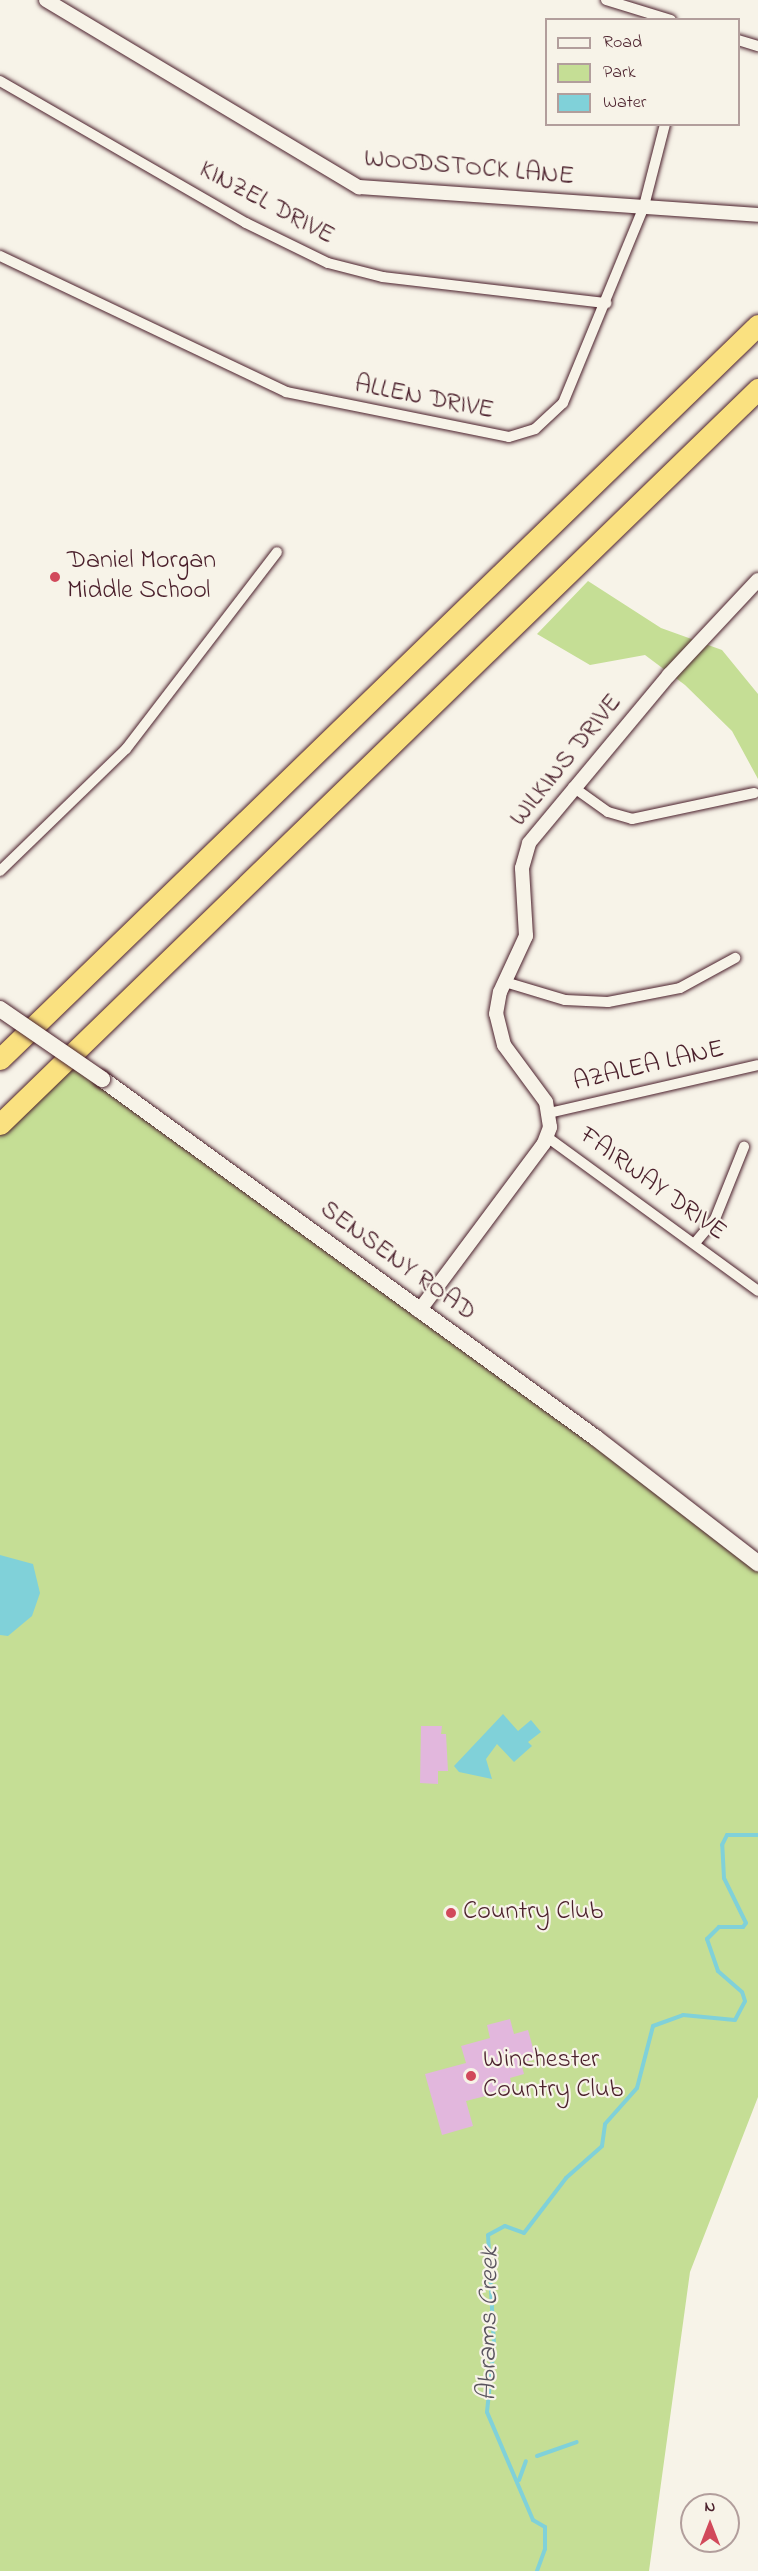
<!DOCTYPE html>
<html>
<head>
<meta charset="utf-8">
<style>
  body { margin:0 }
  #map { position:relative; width:758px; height:2571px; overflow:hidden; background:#f7f3e8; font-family:"Indie Flower",sans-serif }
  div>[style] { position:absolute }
  .green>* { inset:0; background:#c5de95 }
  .water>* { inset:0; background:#80d1d9 }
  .stream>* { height:4px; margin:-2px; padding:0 2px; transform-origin:2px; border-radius:2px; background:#80d1d9 }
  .building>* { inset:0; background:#e2b7dd }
  .roads { filter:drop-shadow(0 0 2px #4a1f2b) drop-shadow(0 0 2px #4a1f2b) }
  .minor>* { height:10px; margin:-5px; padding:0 5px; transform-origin:5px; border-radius:5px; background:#f7f3e8 }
  .tertiary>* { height:14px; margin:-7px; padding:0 7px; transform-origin:7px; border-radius:7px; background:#f7f3e8 }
  .secondary>* { height:16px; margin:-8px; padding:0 8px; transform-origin:8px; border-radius:8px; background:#f7f3e8 }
  .motorway>* { height:21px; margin:-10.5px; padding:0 10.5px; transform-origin:10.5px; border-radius:10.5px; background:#fae180 }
  .bridges { filter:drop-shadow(0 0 2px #4a1f2b) drop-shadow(0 0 2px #4a1f2b) }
  .secondary-bridge>* { height:16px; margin:-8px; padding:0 8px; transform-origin:8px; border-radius:8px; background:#f7f3e8 }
  .dots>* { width:16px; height:16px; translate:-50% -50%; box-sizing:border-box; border:3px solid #f7f3e8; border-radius:50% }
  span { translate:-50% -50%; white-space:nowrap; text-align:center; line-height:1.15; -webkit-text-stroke:4.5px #f7f3e8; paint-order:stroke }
  .street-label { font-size:26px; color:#4a1f2b }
  .poi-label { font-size:26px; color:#4a1f2b }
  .left { translate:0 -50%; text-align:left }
  .water-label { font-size:27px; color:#5a545f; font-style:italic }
  .legend { position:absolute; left:545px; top:18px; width:195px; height:108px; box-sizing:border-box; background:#f7f3e8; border:2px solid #b29e9c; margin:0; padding:8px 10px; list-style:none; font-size:18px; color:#4a1f2b }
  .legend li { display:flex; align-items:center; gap:12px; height:30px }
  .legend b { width:30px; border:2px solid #b29e9c }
  .north { position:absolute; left:680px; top:2493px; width:60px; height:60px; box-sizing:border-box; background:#f7f3e8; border:2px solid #b29e9c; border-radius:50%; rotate:0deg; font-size:16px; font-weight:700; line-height:24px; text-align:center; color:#4a1f2b }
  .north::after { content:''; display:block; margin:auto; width:21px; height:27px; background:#d1495b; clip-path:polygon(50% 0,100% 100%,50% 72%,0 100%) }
</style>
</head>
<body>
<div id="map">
  <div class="green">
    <i style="clip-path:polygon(588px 581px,661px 628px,722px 650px,758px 694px,758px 779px,732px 731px,685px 685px,645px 655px,590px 665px,537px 634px)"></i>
    <i style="clip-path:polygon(70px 1058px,758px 1564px,758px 2097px,690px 2272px,649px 2571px,0 2571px,0 1129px)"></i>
  </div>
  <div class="water">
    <i style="clip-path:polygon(0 1555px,33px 1564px,40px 1593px,32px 1616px,8px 1636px,0 1635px)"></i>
    <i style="clip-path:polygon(503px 1714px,518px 1731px,531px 1720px,541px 1732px,528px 1742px,532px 1746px,514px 1762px,497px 1744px,486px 1759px,492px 1779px,459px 1772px,454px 1766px)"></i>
  </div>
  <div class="stream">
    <i style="left:537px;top:2456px;width:42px;rotate:-19.3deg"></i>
    <i style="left:519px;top:2480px;width:20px;rotate:-70deg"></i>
    <i style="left:537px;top:2571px;width:23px;rotate:-70deg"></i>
    <i style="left:545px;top:2549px;width:22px;rotate:-90deg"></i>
    <i style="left:545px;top:2527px;width:14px;rotate:-150deg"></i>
    <i style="left:533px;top:2520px;width:117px;rotate:-113.1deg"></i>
    <i style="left:487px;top:2412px;width:67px;rotate:-84deg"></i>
    <i style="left:494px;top:2345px;width:110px;rotate:-93.1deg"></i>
    <i style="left:488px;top:2235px;width:19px;rotate:-28deg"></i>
    <i style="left:505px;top:2226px;width:20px;rotate:20deg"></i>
    <i style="left:524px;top:2233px;width:69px;rotate:-52.6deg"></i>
    <i style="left:566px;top:2178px;width:48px;rotate:-41.6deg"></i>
    <i style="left:602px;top:2146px;width:22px;rotate:-82deg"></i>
    <i style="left:605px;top:2124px;width:48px;rotate:-48.4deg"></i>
    <i style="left:637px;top:2088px;width:64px;rotate:-75.5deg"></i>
    <i style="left:653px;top:2026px;width:32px;rotate:-20deg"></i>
    <i style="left:683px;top:2015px;width:52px;rotate:5.5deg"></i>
    <i style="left:735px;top:2020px;width:21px;rotate:-62deg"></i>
    <i style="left:745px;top:2001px;width:9px;rotate:-108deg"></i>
    <i style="left:742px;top:1992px;width:32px;rotate:-139deg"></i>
    <i style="left:718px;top:1971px;width:34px;rotate:-109deg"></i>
    <i style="left:707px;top:1939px;width:17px;rotate:-45deg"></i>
    <i style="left:719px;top:1927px;width:24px"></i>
    <i style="left:743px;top:1927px;width:5px;rotate:-53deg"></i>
    <i style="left:746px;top:1923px;width:50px;rotate:-116.1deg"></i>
    <i style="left:724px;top:1878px;width:33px;rotate:-93deg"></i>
    <i style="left:722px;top:1845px;width:11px;rotate:-63deg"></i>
    <i style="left:727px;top:1835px;width:31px"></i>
  </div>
  <div class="building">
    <i style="clip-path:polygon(421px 1726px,442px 1726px,441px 1734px,446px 1734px,448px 1771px,438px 1771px,438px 1784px,420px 1783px)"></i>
    <i style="clip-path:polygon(510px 2019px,514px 2034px,528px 2030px,536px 2059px,521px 2063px,524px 2074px,510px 2078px,513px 2089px,466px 2101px,473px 2126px,442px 2135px,425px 2074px,466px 2063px,461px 2046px,490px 2038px,487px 2025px)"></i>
  </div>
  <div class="roads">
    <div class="minor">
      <i style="left:606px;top:0;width:68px;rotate:17.1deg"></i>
      <i style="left:738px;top:40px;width:21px;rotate:17deg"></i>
      <i style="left:0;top:81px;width:284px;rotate:30deg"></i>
      <i style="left:246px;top:223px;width:91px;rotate:26deg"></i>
      <i style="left:328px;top:263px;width:57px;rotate:14.3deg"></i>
      <i style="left:383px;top:277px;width:225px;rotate:6.7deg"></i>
      <i style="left:0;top:256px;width:317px;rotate:25.4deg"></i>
      <i style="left:286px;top:392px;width:227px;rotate:11.4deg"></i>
      <i style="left:509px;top:437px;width:27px;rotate:-17deg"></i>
      <i style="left:535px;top:429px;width:38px;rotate:-43deg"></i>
      <i style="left:563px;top:403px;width:213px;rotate:-67.6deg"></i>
      <i style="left:644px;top:206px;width:85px;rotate:-75.6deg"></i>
      <i style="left:573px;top:787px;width:43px;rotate:35.5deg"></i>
      <i style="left:608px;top:812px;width:25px;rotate:16deg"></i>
      <i style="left:632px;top:819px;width:125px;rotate:-12deg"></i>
      <i style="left:0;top:871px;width:175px;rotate:-44.1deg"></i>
      <i style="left:126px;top:749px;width:248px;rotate:-52.5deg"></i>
      <i style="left:505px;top:982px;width:63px;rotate:16.7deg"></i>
      <i style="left:565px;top:1000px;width:43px;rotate:2.7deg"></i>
      <i style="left:608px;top:1002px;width:73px;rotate:-11deg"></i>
      <i style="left:680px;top:988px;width:63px;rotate:-28.6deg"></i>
      <i style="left:549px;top:1113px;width:214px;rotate:-12.9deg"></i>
      <i style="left:547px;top:1137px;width:261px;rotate:36.1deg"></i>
      <i style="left:695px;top:1243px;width:31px;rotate:-50deg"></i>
      <i style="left:715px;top:1219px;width:78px;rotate:-68.1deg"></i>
    </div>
    <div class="tertiary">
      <i style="left:46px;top:0;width:365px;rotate:30.9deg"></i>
      <i style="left:359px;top:187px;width:400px;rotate:4deg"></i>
      <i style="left:419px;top:1311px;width:209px;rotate:-53.3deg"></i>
      <i style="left:544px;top:1143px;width:17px;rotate:-69deg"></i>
      <i style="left:550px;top:1127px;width:25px;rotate:-99deg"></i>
      <i style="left:546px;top:1102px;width:71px;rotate:-126.4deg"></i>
      <i style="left:504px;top:1045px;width:32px;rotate:-104deg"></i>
      <i style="left:496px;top:1014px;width:22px;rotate:-80deg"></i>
      <i style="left:500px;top:992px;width:62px;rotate:-65.1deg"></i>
      <i style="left:526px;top:936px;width:68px;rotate:-93.4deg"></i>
      <i style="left:522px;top:868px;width:26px;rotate:-74deg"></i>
      <i style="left:529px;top:843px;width:219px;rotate:-50.2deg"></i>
      <i style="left:669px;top:675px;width:130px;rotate:-46.9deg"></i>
    </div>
    <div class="secondary">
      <i style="left:102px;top:1079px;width:611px;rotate:36.01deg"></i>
      <i style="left:596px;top:1438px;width:205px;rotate:37.7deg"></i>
    </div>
    <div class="motorway">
      <i style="left:0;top:1059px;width:1055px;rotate:-44.08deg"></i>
      <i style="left:0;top:1124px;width:1056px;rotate:-44.12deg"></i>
    </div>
  </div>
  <div class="bridges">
    <div class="secondary-bridge">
      <i style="left:0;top:1009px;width:124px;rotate:34.5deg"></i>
    </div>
  </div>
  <div class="dots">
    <i style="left:55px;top:577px;background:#d1495b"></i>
    <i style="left:451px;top:1913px;background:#d1495b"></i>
    <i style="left:471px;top:2076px;background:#d1495b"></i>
  </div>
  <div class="street-label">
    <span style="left:469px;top:169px;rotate:5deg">WOODSTOCK LANE</span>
    <span style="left:266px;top:204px;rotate:28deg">KINZEL DRIVE</span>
    <span style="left:424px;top:399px;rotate:11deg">ALLEN DRIVE</span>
    <span style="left:567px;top:761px;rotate:-51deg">WILKINS DRIVE</span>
    <span style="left:649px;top:1067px;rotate:-13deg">AZALEA LANE</span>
    <span style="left:652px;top:1185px;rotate:36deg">FAIRWAY DRIVE</span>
    <span style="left:397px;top:1262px;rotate:36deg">SENSENY ROAD</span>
  </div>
  <div class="poi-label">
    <span class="left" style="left:67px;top:577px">Daniel Morgan<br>Middle School</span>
    <span class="left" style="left:463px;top:1913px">Country Club</span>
    <span class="left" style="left:483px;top:2076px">Winchester<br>Country Club</span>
  </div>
  <div class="water-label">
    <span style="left:489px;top:2324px;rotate:-89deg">Abrams Creek</span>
  </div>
  <ul class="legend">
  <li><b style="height:8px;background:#f7f3e8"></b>Road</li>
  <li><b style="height:16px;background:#c5de95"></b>Park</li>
  <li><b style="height:16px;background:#80d1d9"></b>Water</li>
  </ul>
  <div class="north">N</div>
</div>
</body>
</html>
